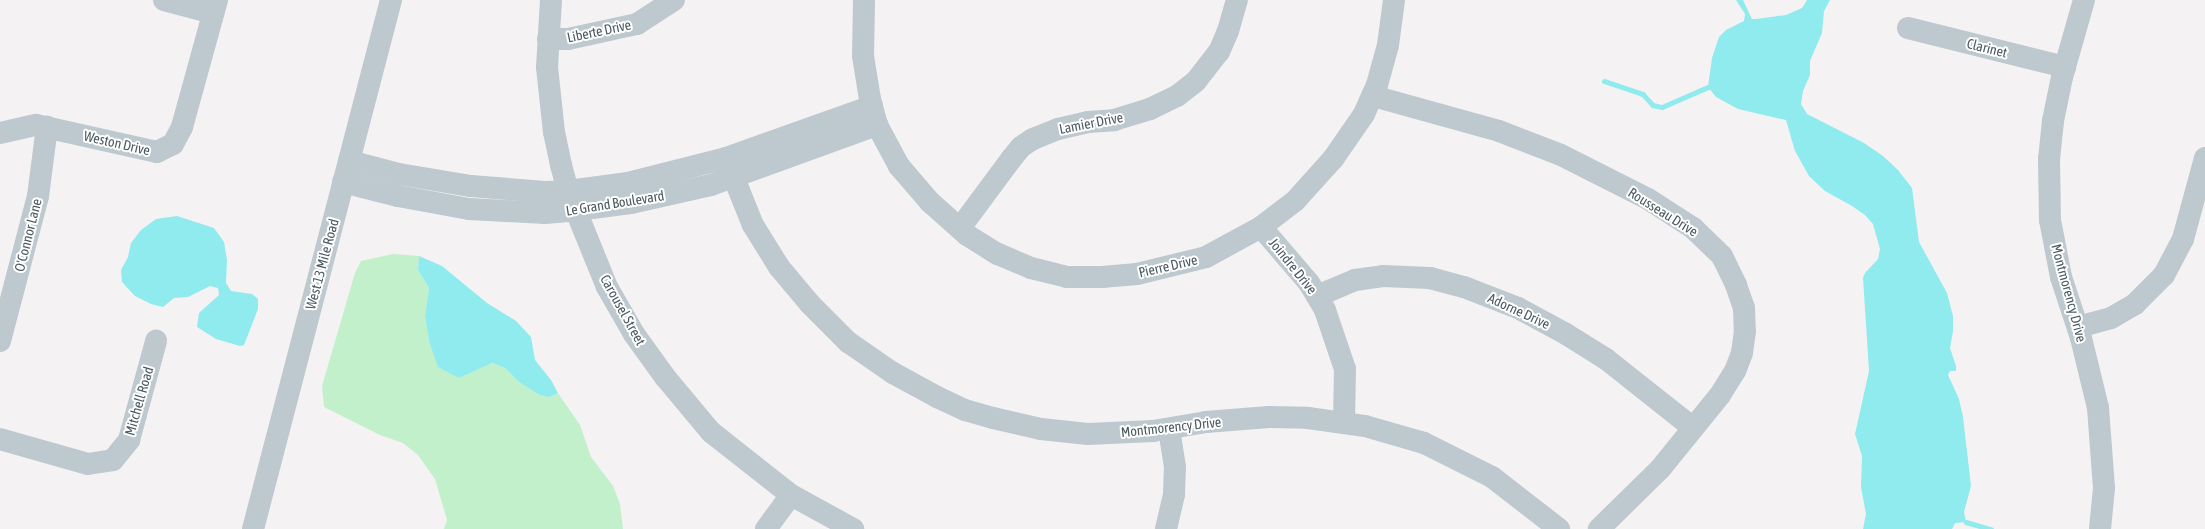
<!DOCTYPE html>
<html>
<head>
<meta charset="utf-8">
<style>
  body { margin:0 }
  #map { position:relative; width:2205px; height:529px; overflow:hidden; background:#f4f2f2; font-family:"Asap Condensed",sans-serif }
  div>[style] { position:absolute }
  .green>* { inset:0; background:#c2f0cb }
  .water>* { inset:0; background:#8febed }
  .stream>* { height:4.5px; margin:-2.25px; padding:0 2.25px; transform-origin:2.25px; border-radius:2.25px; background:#8febed }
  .minor>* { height:22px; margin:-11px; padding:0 11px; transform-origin:11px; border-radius:11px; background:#bdc9ce }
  span { translate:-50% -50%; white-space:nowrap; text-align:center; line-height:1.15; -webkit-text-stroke:4px #fff; paint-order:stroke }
  .street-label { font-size:14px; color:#49595f }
</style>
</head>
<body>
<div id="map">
  <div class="green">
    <i style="clip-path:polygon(393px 254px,419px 256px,418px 270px,429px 288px,425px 316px,429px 341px,459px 378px,491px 363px,505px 368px,519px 382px,550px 397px,558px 393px,580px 425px,591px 457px,613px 486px,620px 504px,623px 529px,444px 529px,447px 520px,435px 479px,418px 455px,403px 443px,380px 435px,324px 407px,322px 386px,355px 273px,361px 261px)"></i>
  </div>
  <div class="water">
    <i style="clip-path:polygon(1736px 0,1743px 0,1752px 19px,1756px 19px,1786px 15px,1802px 8px,1807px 0,1830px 0,1824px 11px,1822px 33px,1810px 61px,1810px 75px,1803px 91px,1801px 104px,1807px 114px,1864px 143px,1883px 156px,1898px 170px,1912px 188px,1919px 242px,1947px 293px,1953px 316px,1953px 331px,1950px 348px,1956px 366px,1956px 371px,1950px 371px,1948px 375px,1959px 399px,1963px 417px,1971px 486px,1964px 512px,1966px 522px,1955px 523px,1952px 529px,1863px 529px,1866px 514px,1861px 487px,1862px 456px,1855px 434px,1869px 371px,1863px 278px,1865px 273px,1878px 259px,1880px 249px,1873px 224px,1865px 215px,1852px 206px,1825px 191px,1809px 176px,1795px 151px,1786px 120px,1738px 109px,1716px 97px,1708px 87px,1712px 58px,1719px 37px,1726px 30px,1744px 21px,1745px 14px)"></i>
    <i style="clip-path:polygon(177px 216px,214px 228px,224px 242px,227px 260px,226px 283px,231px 291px,252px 294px,258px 299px,258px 309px,244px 345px,240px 346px,216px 339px,197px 327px,199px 313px,219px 295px,218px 288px,210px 286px,188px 297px,174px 298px,163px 307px,151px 304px,135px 296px,122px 282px,121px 270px,128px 257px,131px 243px,141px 230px,156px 219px)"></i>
    <i style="clip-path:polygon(419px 256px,442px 266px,487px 303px,516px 321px,531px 337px,535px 360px,551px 380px,558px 393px,550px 397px,540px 395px,519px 382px,505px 368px,492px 363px,459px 378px,438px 367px,429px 341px,425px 316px,429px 288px,418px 270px)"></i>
  </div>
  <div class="stream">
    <i style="left:1604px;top:81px;width:41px;rotate:18.4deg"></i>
    <i style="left:1643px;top:94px;width:15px;rotate:48deg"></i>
    <i style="left:1653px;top:105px;width:9px;rotate:13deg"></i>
    <i style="left:1662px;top:107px;width:50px;rotate:-23.5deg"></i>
    <i style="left:1966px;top:522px;width:26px;rotate:16deg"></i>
  </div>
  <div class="minor">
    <i style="left:164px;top:0;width:51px;rotate:14.9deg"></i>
    <i style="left:551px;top:0;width:67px;rotate:93.4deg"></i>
    <i style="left:547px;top:67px;width:65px;rotate:83.9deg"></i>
    <i style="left:554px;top:132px;width:34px;rotate:78deg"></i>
    <i style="left:561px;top:165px;width:27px;rotate:75deg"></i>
    <i style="left:568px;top:191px;width:104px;rotate:67.9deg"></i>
    <i style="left:607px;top:287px;width:54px;rotate:60.1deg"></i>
    <i style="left:634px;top:334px;width:53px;rotate:54.2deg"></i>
    <i style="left:665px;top:377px;width:72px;rotate:50.1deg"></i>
    <i style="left:711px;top:432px;width:102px;rotate:38.2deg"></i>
    <i style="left:791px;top:495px;width:71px;rotate:28.7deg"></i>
    <i style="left:864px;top:0;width:56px;rotate:91deg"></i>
    <i style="left:863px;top:56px;width:44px;rotate:80.8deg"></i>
    <i style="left:870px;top:99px;width:27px;rotate:75deg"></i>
    <i style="left:877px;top:125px;width:47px;rotate:61.8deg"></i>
    <i style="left:899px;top:166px;width:48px;rotate:49.3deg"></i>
    <i style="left:930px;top:202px;width:50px;rotate:41.7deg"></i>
    <i style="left:967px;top:235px;width:36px;rotate:32deg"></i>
    <i style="left:998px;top:254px;width:36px;rotate:23deg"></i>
    <i style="left:1031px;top:268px;width:37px;rotate:14deg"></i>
    <i style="left:1067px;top:277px;width:35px"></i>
    <i style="left:1102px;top:277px;width:35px;rotate:-5deg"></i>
    <i style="left:1137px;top:274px;width:71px;rotate:-13.8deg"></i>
    <i style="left:1206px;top:257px;width:63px;rotate:-28.6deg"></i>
    <i style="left:1261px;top:227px;width:43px;rotate:-37.4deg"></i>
    <i style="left:1295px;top:201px;width:57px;rotate:-47.9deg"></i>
    <i style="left:1333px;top:159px;width:55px;rotate:-55.4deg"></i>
    <i style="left:1364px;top:114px;width:32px;rotate:-66deg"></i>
    <i style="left:1377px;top:85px;width:41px;rotate:-74.6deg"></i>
    <i style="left:1388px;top:45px;width:45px;rotate:-82.4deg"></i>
    <i style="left:2084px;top:0;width:80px;rotate:105.9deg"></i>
    <i style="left:2062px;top:77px;width:45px;rotate:101.6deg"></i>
    <i style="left:2053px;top:121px;width:38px;rotate:96deg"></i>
    <i style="left:2049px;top:159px;width:61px;rotate:89.1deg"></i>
    <i style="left:2050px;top:220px;width:58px;rotate:79.1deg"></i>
    <i style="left:2061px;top:277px;width:64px;rotate:71.8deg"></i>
    <i style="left:2081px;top:338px;width:72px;rotate:76.3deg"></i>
    <i style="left:2098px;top:408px;width:80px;rotate:85.7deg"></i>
    <i style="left:2104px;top:488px;width:41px;rotate:95.6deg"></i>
    <i style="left:1908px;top:28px;width:162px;rotate:14deg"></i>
    <i style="left:548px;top:39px;width:20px"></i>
    <i style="left:568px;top:39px;width:71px;rotate:-12.3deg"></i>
    <i style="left:637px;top:24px;width:44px;rotate:-33deg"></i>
    <i style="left:1373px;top:96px;width:131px;rotate:15.5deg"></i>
    <i style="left:1499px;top:131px;width:66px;rotate:21.2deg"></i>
    <i style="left:1561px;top:155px;width:97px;rotate:26.8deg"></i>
    <i style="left:1648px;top:199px;width:54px;rotate:32.8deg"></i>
    <i style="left:1693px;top:228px;width:40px;rotate:44deg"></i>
    <i style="left:1722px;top:256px;width:32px;rotate:64deg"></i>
    <i style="left:1736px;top:285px;width:24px;rotate:71deg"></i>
    <i style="left:1744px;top:308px;width:23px;rotate:88deg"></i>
    <i style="left:1745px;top:331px;width:22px;rotate:98deg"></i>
    <i style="left:1742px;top:353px;width:19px;rotate:111deg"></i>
    <i style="left:1735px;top:371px;width:28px;rotate:122deg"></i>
    <i style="left:1720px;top:395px;width:95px;rotate:129deg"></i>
    <i style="left:1660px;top:469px;width:86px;rotate:135.5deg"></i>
    <i style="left:0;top:133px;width:37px;rotate:-13deg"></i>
    <i style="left:36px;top:125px;width:124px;rotate:12.6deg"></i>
    <i style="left:157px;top:152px;width:18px;rotate:-27deg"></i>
    <i style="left:173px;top:144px;width:19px;rotate:-62deg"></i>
    <i style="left:182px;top:127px;width:132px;rotate:-74.6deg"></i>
    <i style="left:726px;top:158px;width:72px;rotate:68.1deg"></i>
    <i style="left:753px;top:225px;width:49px;rotate:58.2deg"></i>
    <i style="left:779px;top:267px;width:48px;rotate:50deg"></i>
    <i style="left:810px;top:304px;width:54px;rotate:45deg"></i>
    <i style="left:848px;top:342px;width:55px;rotate:34.6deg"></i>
    <i style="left:893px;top:373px;width:50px;rotate:28.6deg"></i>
    <i style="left:937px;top:397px;width:31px;rotate:25deg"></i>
    <i style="left:965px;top:410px;width:29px;rotate:16deg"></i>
    <i style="left:993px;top:418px;width:49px;rotate:12.9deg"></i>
    <i style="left:1041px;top:429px;width:47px;rotate:6.1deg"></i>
    <i style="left:1088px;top:434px;width:65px;rotate:-2.6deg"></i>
    <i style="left:1153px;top:431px;width:54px;rotate:-9.6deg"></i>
    <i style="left:1206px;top:422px;width:63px;rotate:-4.5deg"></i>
    <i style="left:1269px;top:417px;width:39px;rotate:1deg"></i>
    <i style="left:1308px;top:418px;width:58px;rotate:8deg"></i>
    <i style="left:1365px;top:426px;width:61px;rotate:16.1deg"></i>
    <i style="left:1424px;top:443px;width:76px;rotate:26.6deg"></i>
    <i style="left:1492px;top:477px;width:85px;rotate:37.8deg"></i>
    <i style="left:349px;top:161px;width:52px;rotate:14.6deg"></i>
    <i style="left:399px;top:174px;width:73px;rotate:9.5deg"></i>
    <i style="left:471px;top:186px;width:74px;rotate:4.6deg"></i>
    <i style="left:545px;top:192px;width:23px;rotate:-2deg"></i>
    <i style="left:568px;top:191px;width:61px;rotate:-7.6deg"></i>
    <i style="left:628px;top:183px;width:101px;rotate:-14.3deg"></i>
    <i style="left:726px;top:158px;width:155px;rotate:-19.6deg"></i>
    <i style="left:343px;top:182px;width:57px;rotate:14.3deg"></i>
    <i style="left:398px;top:196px;width:72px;rotate:10.4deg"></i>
    <i style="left:469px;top:209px;width:76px;rotate:3deg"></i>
    <i style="left:545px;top:213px;width:32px;rotate:-5deg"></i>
    <i style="left:577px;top:210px;width:54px;rotate:-7.4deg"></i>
    <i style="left:631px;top:203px;width:82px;rotate:-12.7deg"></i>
    <i style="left:711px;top:185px;width:177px;rotate:-19.9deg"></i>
    <i style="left:1261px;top:227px;width:74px;rotate:49.4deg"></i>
    <i style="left:1309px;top:283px;width:31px;rotate:59deg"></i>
    <i style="left:1325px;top:310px;width:62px;rotate:71.3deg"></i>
    <i style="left:1345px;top:369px;width:54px;rotate:91.1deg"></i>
    <i style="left:960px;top:228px;width:87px;rotate:-53.4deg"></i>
    <i style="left:1012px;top:158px;width:14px;rotate:-51deg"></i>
    <i style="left:1021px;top:147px;width:14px;rotate:-34deg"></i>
    <i style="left:1033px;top:139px;width:27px;rotate:-22deg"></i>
    <i style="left:1058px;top:129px;width:31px;rotate:-13deg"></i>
    <i style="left:1088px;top:122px;width:26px;rotate:-4deg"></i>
    <i style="left:1114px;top:120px;width:38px;rotate:-17deg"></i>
    <i style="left:1150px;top:109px;width:30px;rotate:-26deg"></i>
    <i style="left:1177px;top:96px;width:24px;rotate:-38deg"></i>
    <i style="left:1196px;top:81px;width:37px;rotate:-52deg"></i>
    <i style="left:1219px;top:52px;width:23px;rotate:-67deg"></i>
    <i style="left:1228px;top:31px;width:32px;rotate:-74deg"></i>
    <i style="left:1317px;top:296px;width:41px;rotate:-22.8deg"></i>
    <i style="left:1355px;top:280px;width:28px;rotate:-8deg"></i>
    <i style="left:1383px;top:276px;width:47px;rotate:2.4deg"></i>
    <i style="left:1430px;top:278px;width:35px;rotate:15deg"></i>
    <i style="left:1464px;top:287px;width:58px;rotate:21.3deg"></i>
    <i style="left:1518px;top:308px;width:55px;rotate:28.4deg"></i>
    <i style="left:1566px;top:334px;width:47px;rotate:32deg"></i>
    <i style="left:1606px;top:359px;width:111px;rotate:38.4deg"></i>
    <i style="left:2078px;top:327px;width:34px;rotate:-15deg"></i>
    <i style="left:2111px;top:318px;width:28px;rotate:-30deg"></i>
    <i style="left:2135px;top:304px;width:41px;rotate:-45deg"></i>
    <i style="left:2164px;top:275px;width:41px;rotate:-62.2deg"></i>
    <i style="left:2183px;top:239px;width:84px;rotate:-74.8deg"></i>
    <i style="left:0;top:341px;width:150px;rotate:-75.3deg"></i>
    <i style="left:38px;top:196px;width:70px;rotate:-82.6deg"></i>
    <i style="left:0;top:439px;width:91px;rotate:15.9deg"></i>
    <i style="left:88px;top:464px;width:25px;rotate:-9deg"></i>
    <i style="left:113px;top:460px;width:26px;rotate:-51deg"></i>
    <i style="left:129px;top:440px;width:103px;rotate:-74.7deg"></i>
    <i style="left:253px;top:529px;width:547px;rotate:-75.38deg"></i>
    <i style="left:766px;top:529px;width:42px;rotate:-53.7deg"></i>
    <i style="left:1166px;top:529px;width:36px;rotate:-77deg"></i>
    <i style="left:1174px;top:494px;width:27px;rotate:-88deg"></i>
    <i style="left:1175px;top:467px;width:38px;rotate:-99deg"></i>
  </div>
  <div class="street-label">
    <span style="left:599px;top:31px;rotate:-12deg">Liberte Drive</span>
    <span style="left:1987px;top:48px;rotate:14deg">Clarinet</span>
    <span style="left:1091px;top:123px;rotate:-11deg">Lamier Drive</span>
    <span style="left:117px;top:143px;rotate:13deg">Weston Drive</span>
    <span style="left:615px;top:203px;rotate:-9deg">Le Grand Boulevard</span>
    <span style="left:1663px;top:212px;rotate:32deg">Rousseau Drive</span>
    <span style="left:28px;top:235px;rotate:-76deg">O'Connor Lane</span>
    <span style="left:322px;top:264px;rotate:-75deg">West 13 Mile Road</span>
    <span style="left:1168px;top:266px;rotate:-13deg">Pierre Drive</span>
    <span style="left:1293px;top:266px;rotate:51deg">Joindre Drive</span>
    <span style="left:2069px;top:293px;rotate:75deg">Montmorency Drive</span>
    <span style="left:623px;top:310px;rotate:61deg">Carousel Street</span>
    <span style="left:1519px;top:311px;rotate:25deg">Adorne Drive</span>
    <span style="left:139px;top:401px;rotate:-74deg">Mitchell Road</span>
    <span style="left:1171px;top:427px;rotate:-6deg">Montmorency Drive</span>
  </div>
</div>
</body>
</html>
